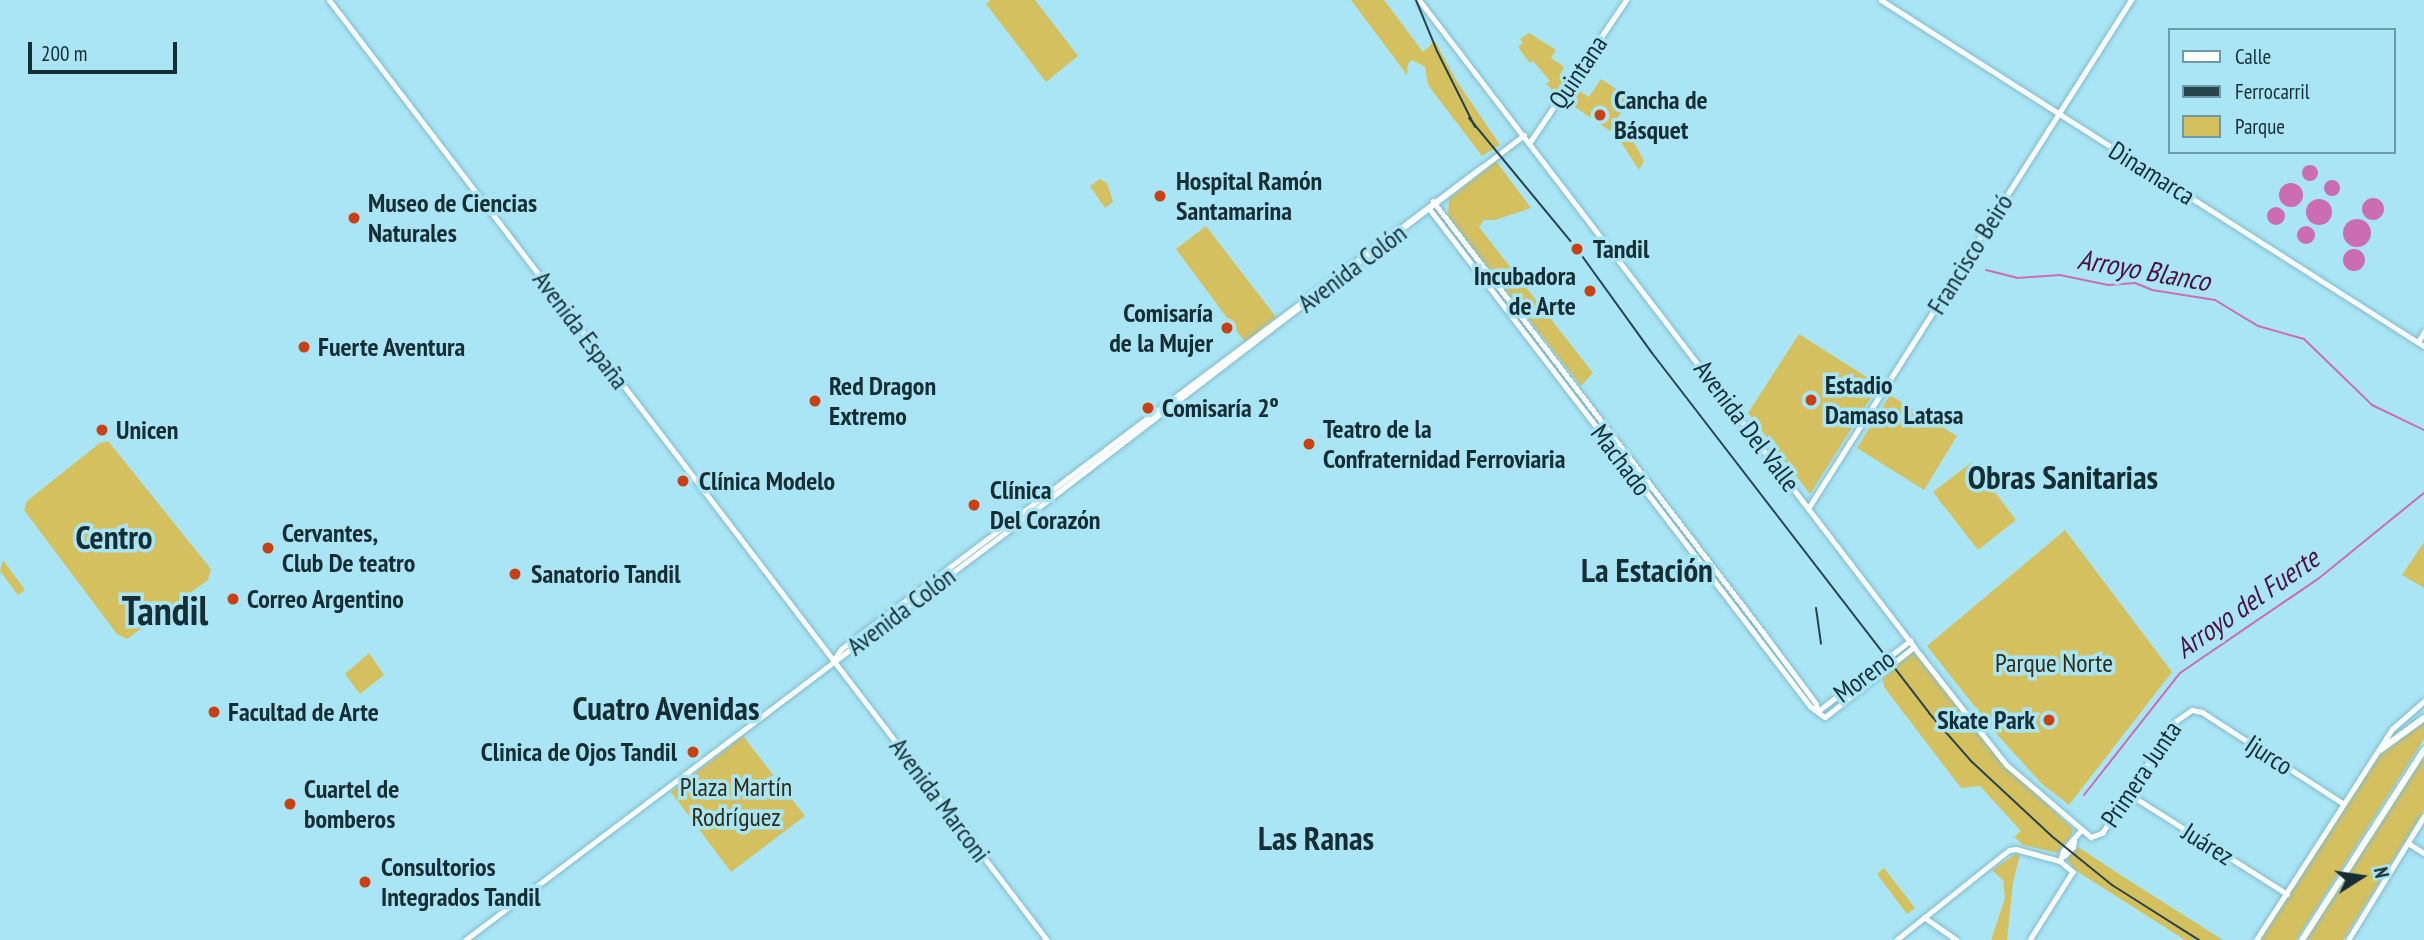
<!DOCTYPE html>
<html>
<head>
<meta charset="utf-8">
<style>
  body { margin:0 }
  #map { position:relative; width:2424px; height:940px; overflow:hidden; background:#aae5f6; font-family:"PT Sans Narrow",sans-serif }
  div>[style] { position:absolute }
  .green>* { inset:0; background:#d5c060 }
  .water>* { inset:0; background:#cb6cb4 }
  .round { border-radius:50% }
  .stream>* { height:2px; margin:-1px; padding:0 1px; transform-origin:1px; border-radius:1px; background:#cb6cb4 }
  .roads { filter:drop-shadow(0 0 2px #82bccc) drop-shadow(0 0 2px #82bccc) }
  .tertiary>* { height:4.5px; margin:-2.25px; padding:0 2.25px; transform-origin:2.25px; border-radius:2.25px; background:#fff }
  .secondary>* { height:5px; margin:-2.5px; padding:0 2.5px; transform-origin:2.5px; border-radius:2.5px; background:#fff }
  .trunk>* { height:6px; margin:-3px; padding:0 3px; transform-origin:3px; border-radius:3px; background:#fff }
  .rail>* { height:2px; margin:-1px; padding:0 1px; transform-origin:1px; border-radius:1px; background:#27434b }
  .dots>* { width:19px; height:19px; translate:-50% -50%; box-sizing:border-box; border:4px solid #aae5f6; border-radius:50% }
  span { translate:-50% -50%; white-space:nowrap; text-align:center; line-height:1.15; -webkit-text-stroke:7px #aae5f6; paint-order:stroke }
  .street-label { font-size:26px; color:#152d33 }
  .poi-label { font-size:26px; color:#152d33; font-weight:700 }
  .left { translate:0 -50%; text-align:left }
  .right { translate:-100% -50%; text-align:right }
  .park-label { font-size:26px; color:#302c16 }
  .water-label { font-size:28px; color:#4c1040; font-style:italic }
  .district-label { font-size:33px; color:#152d33; font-weight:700 }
  .town-label { font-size:40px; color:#152d33; font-weight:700 }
  .legend { position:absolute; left:2168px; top:28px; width:228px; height:126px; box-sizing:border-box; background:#aae5f6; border:2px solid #6e9ba8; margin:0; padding:9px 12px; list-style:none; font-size:21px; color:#152d33 }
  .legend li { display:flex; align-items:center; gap:14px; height:35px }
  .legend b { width:35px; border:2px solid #6e9ba8 }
  .north { position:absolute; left:2326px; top:842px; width:70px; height:70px; -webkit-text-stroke:5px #aae5f6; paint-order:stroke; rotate:78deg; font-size:19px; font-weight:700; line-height:28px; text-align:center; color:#152d33 }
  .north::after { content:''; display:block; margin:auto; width:24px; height:32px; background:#152d33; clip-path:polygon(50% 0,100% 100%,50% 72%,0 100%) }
  .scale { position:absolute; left:28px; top:42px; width:149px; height:32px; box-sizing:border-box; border:4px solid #152d33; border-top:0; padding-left:9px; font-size:21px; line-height:24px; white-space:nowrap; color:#152d33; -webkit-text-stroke:5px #aae5f6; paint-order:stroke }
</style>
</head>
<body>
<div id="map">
  <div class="green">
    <i style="clip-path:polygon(991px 0,1035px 0,1078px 56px,1046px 82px,986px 4px)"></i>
    <i style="clip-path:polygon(1351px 0,1384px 0,1423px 52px,1435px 41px,1456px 80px,1500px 145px,1482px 156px,1428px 85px,1425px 67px,1412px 60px,1408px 64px,1407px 75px)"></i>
    <i style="clip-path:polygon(1529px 33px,1556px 50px,1551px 58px,1564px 67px,1560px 75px,1568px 80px,1558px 96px,1546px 84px,1550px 81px,1533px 61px,1530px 63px,1518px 47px,1523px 43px,1520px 39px)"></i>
    <i style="clip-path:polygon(1601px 79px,1630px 98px,1618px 118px,1636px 130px,1631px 137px,1644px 161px,1639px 170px,1612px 128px,1610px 131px,1566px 101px,1575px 88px,1589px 97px)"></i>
    <i style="clip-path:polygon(1496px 161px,1531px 208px,1495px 220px,1484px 220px,1479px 227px,1593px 373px,1581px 386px,1448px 216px,1449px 199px)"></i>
    <i style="clip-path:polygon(1100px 179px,1107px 183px,1113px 202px,1105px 208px,1090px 186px)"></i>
    <i style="clip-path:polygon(1206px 226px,1276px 317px,1245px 342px,1176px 249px)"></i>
    <i style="clip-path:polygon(1501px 295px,1562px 374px,1560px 375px,1499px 297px)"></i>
    <i style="clip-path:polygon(1799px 334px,1879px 385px,1810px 494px,1748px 413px)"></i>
    <i style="clip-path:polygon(1566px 380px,1627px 459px,1625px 460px)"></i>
    <i style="clip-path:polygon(1890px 395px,1957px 436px,1924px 490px,1857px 448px)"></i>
    <i style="clip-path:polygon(108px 441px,211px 569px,208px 580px,127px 639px,117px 634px,24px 510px,27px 501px,100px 443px)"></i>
    <i style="clip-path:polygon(1972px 462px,2016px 520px,1978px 550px,1933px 492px)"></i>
    <i style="clip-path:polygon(2065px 530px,2172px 672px,2069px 805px,2041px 783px,1994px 731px,1927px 646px)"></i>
    <i style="clip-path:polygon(2424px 542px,2424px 588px,2402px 575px)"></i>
    <i style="clip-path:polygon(3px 560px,25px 590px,18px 595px,0 571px)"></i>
    <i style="clip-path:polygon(1915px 649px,2003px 763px,2073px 829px,2072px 834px,2058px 853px,2023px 845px,2014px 837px,2021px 831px,1980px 786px,1961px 788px,1884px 687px,1882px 675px)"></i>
    <i style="clip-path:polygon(369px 653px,384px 675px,360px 694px,345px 674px)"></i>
    <i style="clip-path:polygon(2424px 721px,2424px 739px,2296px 940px,2259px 940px,2379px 756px)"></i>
    <i style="clip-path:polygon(743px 736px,805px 816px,731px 872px,671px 792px)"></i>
    <i style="clip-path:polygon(2424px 756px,2424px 810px,2343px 940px,2306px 940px)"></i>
    <i style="clip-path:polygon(2078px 847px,2122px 876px,2223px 940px,2185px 940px,2075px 870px,2067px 859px)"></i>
    <i style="clip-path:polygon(2016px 854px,2020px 855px,2013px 882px,2007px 940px,1991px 940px,2005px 898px,2003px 880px,1992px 870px)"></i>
    <i style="clip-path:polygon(1884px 868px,1915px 908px,1907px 914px,1877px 874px)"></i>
  </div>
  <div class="water">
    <i class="round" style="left:2302px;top:165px;width:16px;height:16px"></i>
    <i class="round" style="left:2324px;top:180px;width:16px;height:16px"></i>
    <i class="round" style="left:2279px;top:183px;width:24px;height:24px"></i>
    <i class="round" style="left:2362px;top:198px;width:22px;height:22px"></i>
    <i class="round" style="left:2306px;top:199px;width:26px;height:26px"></i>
    <i class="round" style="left:2267px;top:207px;width:18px;height:18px"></i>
    <i class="round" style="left:2343px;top:219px;width:28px;height:28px"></i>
    <i class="round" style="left:2297px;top:226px;width:18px;height:18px"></i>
    <i class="round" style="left:2343px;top:249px;width:22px;height:22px"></i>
  </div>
  <div class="stream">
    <i style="left:1986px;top:270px;width:32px;rotate:14deg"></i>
    <i style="left:2017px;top:278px;width:43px;rotate:-4deg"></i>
    <i style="left:2060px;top:275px;width:49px;rotate:11.8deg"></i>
    <i style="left:2108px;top:285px;width:27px;rotate:-4deg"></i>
    <i style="left:2135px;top:283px;width:18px;rotate:22deg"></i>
    <i style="left:2152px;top:290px;width:64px;rotate:9deg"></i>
    <i style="left:2215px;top:300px;width:50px;rotate:31.2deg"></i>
    <i style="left:2258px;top:326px;width:48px;rotate:15.8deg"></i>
    <i style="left:2304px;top:339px;width:95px;rotate:44.1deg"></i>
    <i style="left:2372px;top:405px;width:58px;rotate:25.7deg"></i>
    <i style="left:2084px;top:795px;width:155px;rotate:-51.8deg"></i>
    <i style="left:2180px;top:673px;width:167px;rotate:-34.3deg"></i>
    <i style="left:2318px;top:579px;width:136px;rotate:-39.1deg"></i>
  </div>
  <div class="roads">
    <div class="tertiary">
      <i style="left:1881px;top:0;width:644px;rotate:32.51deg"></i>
      <i style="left:1530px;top:142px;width:171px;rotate:-55.9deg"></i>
      <i style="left:1433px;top:201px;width:543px;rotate:52.56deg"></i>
      <i style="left:1763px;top:632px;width:89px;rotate:53.3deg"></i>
      <i style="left:1816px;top:703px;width:7px;rotate:74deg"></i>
      <i style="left:1429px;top:208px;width:628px;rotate:52.56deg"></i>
      <i style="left:1811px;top:707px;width:17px;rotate:36deg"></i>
      <i style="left:1825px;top:717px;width:113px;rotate:-38.2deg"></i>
      <i style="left:1914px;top:647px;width:150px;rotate:51.8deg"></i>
      <i style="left:2007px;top:765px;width:111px;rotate:40.6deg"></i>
      <i style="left:2091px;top:837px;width:12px;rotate:-20deg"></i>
      <i style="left:2102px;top:833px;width:134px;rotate:-56.5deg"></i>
      <i style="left:2176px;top:721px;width:19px;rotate:-35deg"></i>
      <i style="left:2192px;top:710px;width:10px;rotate:11deg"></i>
      <i style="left:2202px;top:712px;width:169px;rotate:32.9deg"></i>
      <i style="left:2418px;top:342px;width:12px;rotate:-59deg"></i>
      <i style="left:1809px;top:507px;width:601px;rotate:-57.58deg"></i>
      <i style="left:1818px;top:711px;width:116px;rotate:-37.3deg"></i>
      <i style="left:2129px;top:794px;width:187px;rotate:32.3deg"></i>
      <i style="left:2408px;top:843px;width:19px;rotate:32deg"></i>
      <i style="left:2064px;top:856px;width:13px;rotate:-45deg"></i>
      <i style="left:2073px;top:847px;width:6px;rotate:-81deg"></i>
      <i style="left:2060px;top:861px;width:10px;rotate:-73deg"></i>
      <i style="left:2063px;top:851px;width:28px;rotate:-49deg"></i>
      <i style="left:1990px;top:865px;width:24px;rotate:-38deg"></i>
      <i style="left:2009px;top:850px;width:7px;rotate:-8deg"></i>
      <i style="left:2016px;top:849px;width:46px;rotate:15.3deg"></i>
      <i style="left:2060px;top:861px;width:17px;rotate:40deg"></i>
      <i style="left:2073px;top:872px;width:80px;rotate:122.3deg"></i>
      <i style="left:1924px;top:917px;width:40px;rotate:34.9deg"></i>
    </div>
    <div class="secondary">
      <i style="left:329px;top:0;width:1183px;rotate:52.63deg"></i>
      <i style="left:1419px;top:0;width:815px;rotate:52.58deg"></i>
      <i style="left:835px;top:658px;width:11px;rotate:-56deg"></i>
      <i style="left:841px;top:649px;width:332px;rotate:-37deg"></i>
      <i style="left:1106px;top:449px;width:470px;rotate:-36.9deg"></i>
      <i style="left:465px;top:940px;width:676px;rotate:-37.01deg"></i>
      <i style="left:1005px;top:533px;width:654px;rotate:-37.48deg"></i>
      <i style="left:1896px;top:940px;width:120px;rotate:-38.6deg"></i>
      <i style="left:2256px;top:940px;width:251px;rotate:-57.2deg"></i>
      <i style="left:2392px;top:729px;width:43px;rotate:-41.2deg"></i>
      <i style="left:2348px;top:940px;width:145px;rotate:-58.5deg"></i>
    </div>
    <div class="trunk">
      <i style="left:2380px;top:750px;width:54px;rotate:-36deg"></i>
      <i style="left:2302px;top:940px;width:226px;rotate:-57.3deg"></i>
    </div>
  </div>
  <div class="rail">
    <i style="left:1416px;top:0;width:55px;rotate:67.6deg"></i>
    <i style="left:1437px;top:51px;width:85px;rotate:63.4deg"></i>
    <i style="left:1469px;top:118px;width:170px;rotate:50.5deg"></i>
    <i style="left:1577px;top:249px;width:128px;rotate:54.2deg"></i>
    <i style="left:1652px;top:353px;width:454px;rotate:52.4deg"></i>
    <i style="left:1929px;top:713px;width:64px;rotate:48.8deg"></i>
    <i style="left:1971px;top:761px;width:113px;rotate:42.9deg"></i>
    <i style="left:2054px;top:838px;width:75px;rotate:39deg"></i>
    <i style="left:2112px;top:885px;width:103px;rotate:32.3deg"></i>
    <i style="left:1816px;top:608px;width:36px;rotate:82deg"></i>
  </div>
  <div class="dots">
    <i style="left:1600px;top:115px;background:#c94112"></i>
    <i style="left:1160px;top:196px;background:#c94112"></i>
    <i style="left:354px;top:218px;background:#c94112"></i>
    <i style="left:1577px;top:249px;background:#c94112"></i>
    <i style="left:1590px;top:291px;background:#c94112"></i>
    <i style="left:1227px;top:328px;background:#c94112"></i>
    <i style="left:304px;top:347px;background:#c94112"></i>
    <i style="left:1811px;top:400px;background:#c94112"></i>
    <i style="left:815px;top:401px;background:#c94112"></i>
    <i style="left:1148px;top:408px;background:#c94112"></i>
    <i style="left:102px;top:430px;background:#c94112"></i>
    <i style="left:1309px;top:444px;background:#c94112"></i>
    <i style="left:683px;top:481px;background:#c94112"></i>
    <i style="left:974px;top:505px;background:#c94112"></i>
    <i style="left:268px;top:548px;background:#c94112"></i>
    <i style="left:515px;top:574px;background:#c94112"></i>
    <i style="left:233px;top:599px;background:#c94112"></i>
    <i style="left:214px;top:712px;background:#c94112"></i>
    <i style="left:2049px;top:720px;background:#c94112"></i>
    <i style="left:693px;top:752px;background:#c94112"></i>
    <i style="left:290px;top:804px;background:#c94112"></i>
    <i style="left:365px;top:882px;background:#c94112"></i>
  </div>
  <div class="street-label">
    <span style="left:1578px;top:72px;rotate:-56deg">Quintana</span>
    <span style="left:2152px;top:173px;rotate:32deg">Dinamarca</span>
    <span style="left:1970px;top:254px;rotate:-58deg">Francisco Beiró</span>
    <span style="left:1352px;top:268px;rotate:-37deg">Avenida Colón</span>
    <span style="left:581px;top:330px;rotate:53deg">Avenida España</span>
    <span style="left:1747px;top:426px;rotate:53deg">Avenida Del Valle</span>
    <span style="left:1621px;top:460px;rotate:53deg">Machado</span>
    <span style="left:901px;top:611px;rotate:-37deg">Avenida Colón</span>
    <span style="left:1864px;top:676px;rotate:-37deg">Moreno</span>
    <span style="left:2269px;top:755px;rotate:33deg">Ijurco</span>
    <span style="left:2141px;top:774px;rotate:-56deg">Primera Junta</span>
    <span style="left:940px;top:800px;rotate:53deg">Avenida Marconi</span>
    <span style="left:2208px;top:844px;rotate:32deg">Juárez</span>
  </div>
  <div class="poi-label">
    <span class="left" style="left:1614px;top:115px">Cancha de<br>Básquet</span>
    <span class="left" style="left:1176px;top:196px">Hospital Ramón<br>Santamarina</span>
    <span class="left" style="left:368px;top:218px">Museo de Ciencias<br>Naturales</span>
    <span class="left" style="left:1593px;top:249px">Tandil</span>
    <span class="right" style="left:1576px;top:291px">Incubadora<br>de Arte</span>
    <span class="right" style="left:1213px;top:328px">Comisaría<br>de la Mujer</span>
    <span class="left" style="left:318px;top:347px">Fuerte Aventura</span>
    <span class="left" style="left:1825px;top:400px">Estadio<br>Damaso Latasa</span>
    <span class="left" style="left:829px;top:401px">Red Dragon<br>Extremo</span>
    <span class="left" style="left:1162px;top:408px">Comisaría 2º</span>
    <span class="left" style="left:1323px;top:444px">Teatro de la<br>Confraternidad Ferroviaria</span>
    <span class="left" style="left:116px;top:430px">Unicen</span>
    <span class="left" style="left:699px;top:481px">Clínica Modelo</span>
    <span class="left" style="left:990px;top:505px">Clínica<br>Del Corazón</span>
    <span class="left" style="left:282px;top:548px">Cervantes,<br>Club De teatro</span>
    <span class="left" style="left:531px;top:574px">Sanatorio Tandil</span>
    <span class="left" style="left:247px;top:599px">Correo Argentino</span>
    <span class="left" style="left:228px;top:712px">Facultad de Arte</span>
    <span class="right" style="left:2035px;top:720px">Skate Park</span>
    <span class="right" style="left:677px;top:752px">Clinica de Ojos Tandil</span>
    <span class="left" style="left:304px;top:804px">Cuartel de<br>bomberos</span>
    <span class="left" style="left:381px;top:882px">Consultorios<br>Integrados Tandil</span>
  </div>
  <div class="park-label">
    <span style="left:2054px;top:663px">Parque Norte</span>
    <span style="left:736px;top:802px">Plaza Martín<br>Rodríguez</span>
  </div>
  <div class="water-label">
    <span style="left:2144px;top:270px;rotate:10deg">Arroyo Blanco</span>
    <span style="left:2247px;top:603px;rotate:-35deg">Arroyo del Fuerte</span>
  </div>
  <div class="district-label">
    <span style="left:2063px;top:477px">Obras Sanitarias</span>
    <span style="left:114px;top:537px">Centro</span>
    <span style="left:1647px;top:570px">La Estación</span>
    <span style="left:666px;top:708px">Cuatro Avenidas</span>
    <span style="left:1316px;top:838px">Las Ranas</span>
  </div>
  <div class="town-label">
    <span style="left:165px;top:610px">Tandil</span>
  </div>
  <ul class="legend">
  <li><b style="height:9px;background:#fff"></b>Calle</li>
  <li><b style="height:9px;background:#27434b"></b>Ferrocarril</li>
  <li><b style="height:19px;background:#d5c060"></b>Parque</li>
  </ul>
  <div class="north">N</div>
  <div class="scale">200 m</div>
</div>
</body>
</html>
